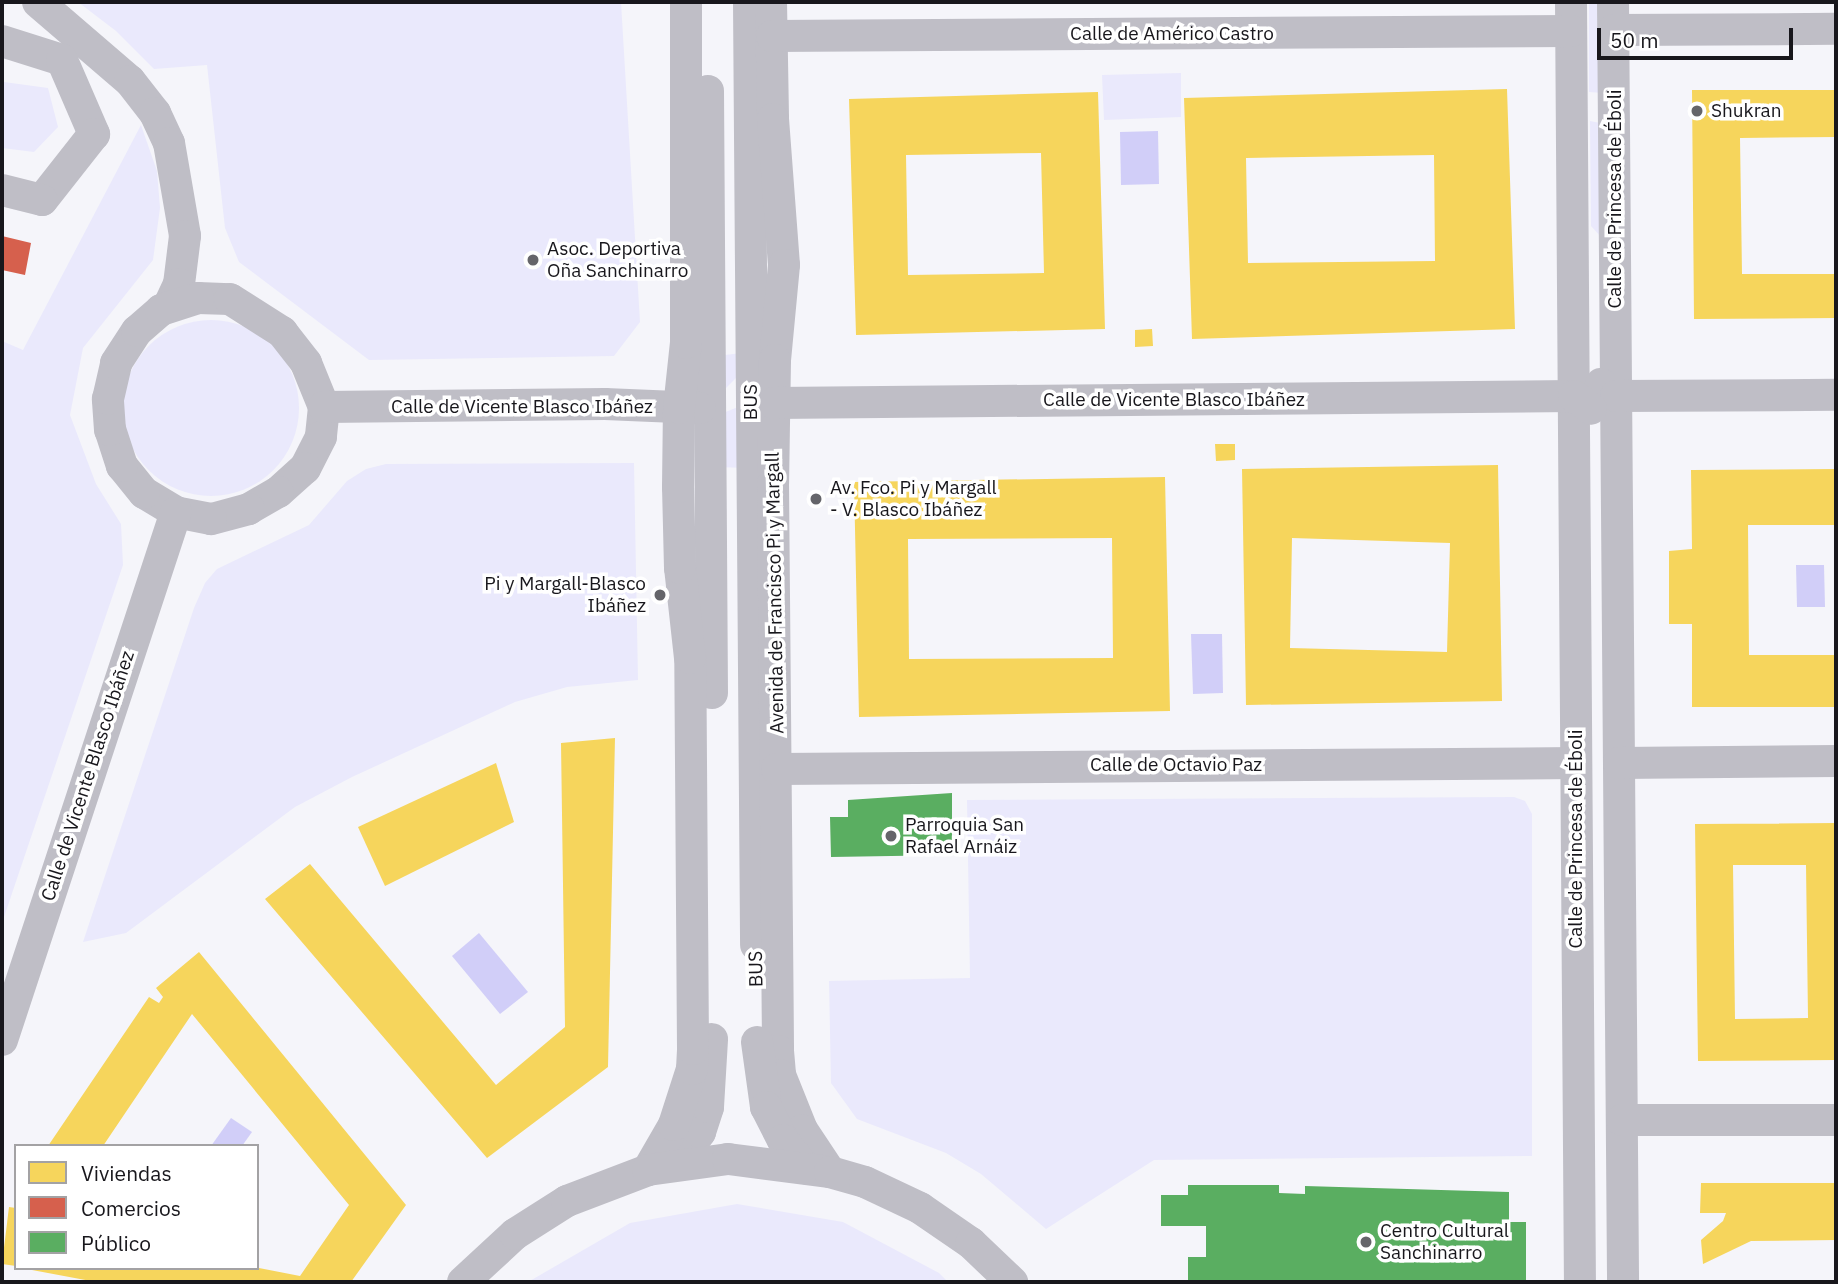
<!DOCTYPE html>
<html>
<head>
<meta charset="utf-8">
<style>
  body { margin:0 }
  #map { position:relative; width:1838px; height:1284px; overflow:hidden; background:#f5f5fa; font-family:"IBM Plex Sans",sans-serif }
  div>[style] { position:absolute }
  .green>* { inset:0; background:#eae9fc }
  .round { border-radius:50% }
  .water>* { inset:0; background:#d1cef8 }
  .homes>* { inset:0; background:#f6d55c }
  .shops>* { inset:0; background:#d6604d }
  .public>* { inset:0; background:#5aae61 }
  .minor>* { height:32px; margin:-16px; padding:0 16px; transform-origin:16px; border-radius:16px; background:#bfbec6 }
  .dots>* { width:19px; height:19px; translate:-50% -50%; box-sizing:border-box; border:4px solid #fff; border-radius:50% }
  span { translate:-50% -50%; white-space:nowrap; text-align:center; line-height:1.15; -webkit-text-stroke:7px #fff; paint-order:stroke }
  .street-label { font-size:19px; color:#18171c }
  .poi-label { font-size:19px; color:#18171c }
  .left { translate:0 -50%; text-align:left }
  .right { translate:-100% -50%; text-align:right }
  .frame { position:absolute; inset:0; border:4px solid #18171c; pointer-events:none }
  .legend { position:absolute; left:14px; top:1144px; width:245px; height:126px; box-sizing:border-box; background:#fff; border:2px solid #a3a2a4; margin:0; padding:9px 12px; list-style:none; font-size:21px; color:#18171c }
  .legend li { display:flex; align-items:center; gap:14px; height:35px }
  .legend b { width:35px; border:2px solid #a3a2a4 }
  .scale { position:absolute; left:1597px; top:28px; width:196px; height:32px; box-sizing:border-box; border:4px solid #18171c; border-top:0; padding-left:9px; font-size:21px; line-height:24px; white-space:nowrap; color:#18171c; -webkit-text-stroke:5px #fff; paint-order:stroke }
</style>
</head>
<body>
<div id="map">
  <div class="green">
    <i style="clip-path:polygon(78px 2px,621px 2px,640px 322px,614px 356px,369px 360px,239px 262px,225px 228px,207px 65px,154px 69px,116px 31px)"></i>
    <i style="clip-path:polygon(1589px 2px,1602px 2px,1603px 93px,1589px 92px)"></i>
    <i style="clip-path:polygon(1181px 73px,1181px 117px,1104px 120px,1102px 75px)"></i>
    <i style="clip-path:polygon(4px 82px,48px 88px,58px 127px,34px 152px,2px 148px)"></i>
    <i style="clip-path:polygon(1590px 121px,1600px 123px,1602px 238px,1591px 226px)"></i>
    <i style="clip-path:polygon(141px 125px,157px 171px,160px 208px,153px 260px,83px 348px,70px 415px,96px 484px,121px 524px,123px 565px,2px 923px,2px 341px,23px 350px)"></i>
    <i class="round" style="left:123px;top:320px;width:176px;height:176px"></i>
    <i style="clip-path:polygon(742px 353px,736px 378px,726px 388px,716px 356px)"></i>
    <i style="clip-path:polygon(738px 407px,746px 468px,717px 467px,718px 415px)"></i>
    <i style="clip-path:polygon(634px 463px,638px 680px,567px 687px,515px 702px,352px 777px,295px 807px,126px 933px,83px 942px,194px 608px,205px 583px,217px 569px,309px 525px,347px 481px,366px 469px,386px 464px)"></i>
    <i style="clip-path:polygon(1514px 797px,1525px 801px,1532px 814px,1532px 1156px,1154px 1160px,1046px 1229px,981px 1174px,946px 1153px,857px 1119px,831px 1083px,829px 981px,970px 978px,967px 800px)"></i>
    <i style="clip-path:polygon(737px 1204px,843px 1222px,939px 1273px,948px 1282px,528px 1282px,630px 1223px)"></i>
  </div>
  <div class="water">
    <i style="clip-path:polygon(1158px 131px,1159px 184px,1121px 185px,1120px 132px)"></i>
    <i style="clip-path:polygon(1796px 565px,1824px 565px,1825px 607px,1797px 607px)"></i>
    <i style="clip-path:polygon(1191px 634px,1222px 634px,1223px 693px,1193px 694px)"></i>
    <i style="clip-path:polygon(479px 933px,528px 992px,500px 1014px,452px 956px)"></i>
    <i style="clip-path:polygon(231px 1118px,252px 1132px,242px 1146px,211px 1146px)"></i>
  </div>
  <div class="homes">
    <i style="clip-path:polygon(evenodd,1507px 89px,1515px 329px,1192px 339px,1184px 98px,1507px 89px,1434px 155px,1435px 261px,1248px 263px,1246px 158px,1434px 155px)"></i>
    <i style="clip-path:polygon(1692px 90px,1836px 90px,1836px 137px,1740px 138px,1742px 274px,1836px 274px,1836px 318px,1694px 319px)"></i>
    <i style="clip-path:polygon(evenodd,1098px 92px,1105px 329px,856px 335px,849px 99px,1098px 92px,1041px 153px,1044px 273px,908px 275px,906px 155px,1041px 153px)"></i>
    <i style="clip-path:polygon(1152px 329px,1153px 346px,1135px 347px,1135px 330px)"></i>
    <i style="clip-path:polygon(1215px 444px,1235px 444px,1235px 460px,1216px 461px)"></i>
    <i style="clip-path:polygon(evenodd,1498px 465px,1502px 701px,1246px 705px,1242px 469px,1498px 465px,1292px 538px,1450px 543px,1447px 652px,1290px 648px,1292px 538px)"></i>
    <i style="clip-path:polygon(1836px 469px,1836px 525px,1748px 525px,1749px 655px,1836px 655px,1836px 707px,1692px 707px,1692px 624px,1669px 624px,1669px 551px,1692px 549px,1691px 470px)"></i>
    <i style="clip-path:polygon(evenodd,1165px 477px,1170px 711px,859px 717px,854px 482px,1165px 477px,1112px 538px,1113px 658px,909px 659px,908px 539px,1112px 538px)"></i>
    <i style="clip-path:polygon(615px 738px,608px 1067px,487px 1158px,265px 899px,310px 864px,496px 1085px,565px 1027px,561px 743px)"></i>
    <i style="clip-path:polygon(496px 763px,514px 822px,385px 886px,358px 827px)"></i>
    <i style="clip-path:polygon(evenodd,1836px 823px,1836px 1060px,1698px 1061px,1695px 824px,1836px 823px,1733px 865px,1806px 865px,1808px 1018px,1735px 1019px,1733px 865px)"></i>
    <i style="clip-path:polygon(199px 952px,406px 1205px,351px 1282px,96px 1282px,32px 1270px,259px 1268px,300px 1276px,349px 1205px,192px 1014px,103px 1146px,48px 1146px,149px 997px,159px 1003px,163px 997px,156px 988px)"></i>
    <i style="clip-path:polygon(1701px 1183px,1836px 1183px,1836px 1240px,1751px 1241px,1703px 1264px,1701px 1240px,1723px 1221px,1726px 1213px,1700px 1213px)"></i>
    <i style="clip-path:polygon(9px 1207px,16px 1208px,16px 1266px,2px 1264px)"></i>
  </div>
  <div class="shops">
    <i style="clip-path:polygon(2px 236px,31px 243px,25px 275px,2px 270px)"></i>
  </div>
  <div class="public">
    <i style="clip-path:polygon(952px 793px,952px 855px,831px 857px,830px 817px,848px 817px,848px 800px)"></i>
    <i style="clip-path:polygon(1188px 1185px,1279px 1185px,1279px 1193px,1305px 1194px,1305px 1186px,1509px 1192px,1509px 1222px,1526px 1222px,1526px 1282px,1188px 1282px,1188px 1257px,1206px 1257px,1206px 1226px,1161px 1226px,1161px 1195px,1188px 1195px)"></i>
  </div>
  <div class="minor">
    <i style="left:38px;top:2px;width:121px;rotate:40.7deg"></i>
    <i style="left:130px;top:81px;width:41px;rotate:52deg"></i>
    <i style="left:155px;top:113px;width:33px;rotate:65deg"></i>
    <i style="left:169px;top:143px;width:94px;rotate:80.2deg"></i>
    <i style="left:185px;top:236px;width:48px;rotate:97.1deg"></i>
    <i style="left:179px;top:284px;width:23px;rotate:115deg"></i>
    <i style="left:749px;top:2px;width:943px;rotate:89.57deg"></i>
    <i style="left:771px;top:2px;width:117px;rotate:89deg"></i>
    <i style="left:773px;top:119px;width:146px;rotate:85.7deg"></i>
    <i style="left:784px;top:265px;width:95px;rotate:95.4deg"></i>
    <i style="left:775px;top:360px;width:124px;rotate:90.9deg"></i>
    <i style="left:773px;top:484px;width:567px;rotate:89.49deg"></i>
    <i style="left:778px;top:1051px;width:24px;rotate:85deg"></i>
    <i style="left:780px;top:1075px;width:59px;rotate:68.2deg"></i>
    <i style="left:802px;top:1130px;width:50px;rotate:56.3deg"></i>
    <i style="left:1571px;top:2px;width:1280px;rotate:89.6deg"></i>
    <i style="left:1613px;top:2px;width:1280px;rotate:89.55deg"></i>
    <i style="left:1614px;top:30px;width:222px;rotate:-0.3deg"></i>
    <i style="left:772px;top:36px;width:799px;rotate:-0.36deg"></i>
    <i style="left:2px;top:41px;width:63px;rotate:17.6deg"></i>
    <i style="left:62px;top:60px;width:81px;rotate:66.6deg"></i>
    <i style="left:94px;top:134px;width:84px;rotate:128.2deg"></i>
    <i style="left:42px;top:200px;width:41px;rotate:-166deg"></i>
    <i style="left:708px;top:91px;width:602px;rotate:89.62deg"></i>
    <i style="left:198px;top:298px;width:32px;rotate:2deg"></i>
    <i style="left:230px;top:299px;width:62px;rotate:32.4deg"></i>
    <i style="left:282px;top:332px;width:39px;rotate:52deg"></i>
    <i style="left:306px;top:363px;width:48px;rotate:67.8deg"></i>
    <i style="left:324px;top:407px;width:30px;rotate:96deg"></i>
    <i style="left:321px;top:437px;width:35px;rotate:117deg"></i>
    <i style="left:305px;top:468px;width:36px;rotate:138deg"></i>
    <i style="left:278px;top:492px;width:34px;rotate:150deg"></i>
    <i style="left:249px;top:509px;width:39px;rotate:165deg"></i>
    <i style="left:211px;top:519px;width:36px;rotate:-169deg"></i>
    <i style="left:176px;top:512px;width:37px;rotate:-149deg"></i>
    <i style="left:144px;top:493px;width:35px;rotate:-129deg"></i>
    <i style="left:122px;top:466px;width:38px;rotate:-108deg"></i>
    <i style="left:110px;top:430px;width:31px;rotate:-94deg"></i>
    <i style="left:108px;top:399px;width:37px;rotate:-77deg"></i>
    <i style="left:116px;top:363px;width:38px;rotate:-57deg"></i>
    <i style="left:137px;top:331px;width:32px;rotate:-41deg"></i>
    <i style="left:161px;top:310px;width:39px;rotate:-18deg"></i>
    <i style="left:1601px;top:384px;width:19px;rotate:39deg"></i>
    <i style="left:1616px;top:396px;width:220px;rotate:-0.3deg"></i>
    <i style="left:774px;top:403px;width:800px;rotate:-0.5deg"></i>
    <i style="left:1574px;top:396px;width:21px;rotate:37deg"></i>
    <i style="left:324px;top:407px;width:281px;rotate:-0.6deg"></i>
    <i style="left:605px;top:404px;width:95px;rotate:2.4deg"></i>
    <i style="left:1619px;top:763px;width:217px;rotate:-0.5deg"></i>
    <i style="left:777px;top:769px;width:799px;rotate:-0.43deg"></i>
    <i style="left:2px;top:1040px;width:556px;rotate:-71.76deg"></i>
    <i style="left:757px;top:1042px;width:66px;rotate:82.1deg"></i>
    <i style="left:766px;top:1107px;width:37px;rotate:63deg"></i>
    <i style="left:783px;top:1140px;width:36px;rotate:52deg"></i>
    <i style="left:1622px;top:1120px;width:214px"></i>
    <i style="left:676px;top:1164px;width:40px;rotate:-53deg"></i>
    <i style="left:700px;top:1132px;width:26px;rotate:-72deg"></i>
    <i style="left:708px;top:1107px;width:68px;rotate:-86.6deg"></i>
    <i style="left:648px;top:1170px;width:52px;rotate:-60deg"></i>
    <i style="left:674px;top:1125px;width:59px;rotate:-72.2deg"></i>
    <i style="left:692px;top:1069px;width:20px;rotate:-87deg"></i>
    <i style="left:693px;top:1049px;width:391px;rotate:-90.4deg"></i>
    <i style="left:690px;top:658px;width:91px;rotate:-96.3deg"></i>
    <i style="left:680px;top:568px;width:81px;rotate:-91.4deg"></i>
    <i style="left:678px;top:487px;width:79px;rotate:-89.3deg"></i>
    <i style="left:679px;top:408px;width:65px;rotate:-83.9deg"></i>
    <i style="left:686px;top:343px;width:341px;rotate:-90deg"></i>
    <i style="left:463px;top:1282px;width:71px;rotate:-42.7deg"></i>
    <i style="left:515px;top:1234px;width:62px;rotate:-32.4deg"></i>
    <i style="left:567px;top:1201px;width:87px;rotate:-20.9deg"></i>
    <i style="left:648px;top:1170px;width:81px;rotate:-7.8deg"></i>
    <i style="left:728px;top:1159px;width:103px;rotate:7.3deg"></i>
    <i style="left:830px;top:1172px;width:36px;rotate:16deg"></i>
    <i style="left:865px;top:1182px;width:61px;rotate:25.3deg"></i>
    <i style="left:920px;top:1208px;width:62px;rotate:34.5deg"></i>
    <i style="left:971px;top:1243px;width:57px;rotate:43.6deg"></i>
  </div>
  <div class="dots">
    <i style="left:1697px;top:111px;background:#65656a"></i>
    <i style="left:533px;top:260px;background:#65656a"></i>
    <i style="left:816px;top:499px;background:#65656a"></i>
    <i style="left:660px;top:595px;background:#65656a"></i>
    <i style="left:891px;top:836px;background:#65656a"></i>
    <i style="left:1366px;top:1242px;background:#65656a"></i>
  </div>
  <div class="street-label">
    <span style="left:1172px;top:34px">Calle de Américo Castro</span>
    <span style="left:1615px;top:199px;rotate:-90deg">Calle de Princesa de Éboli</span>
    <span style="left:1174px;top:400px">Calle de Vicente Blasco Ibáñez</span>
    <span style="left:751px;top:402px;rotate:-90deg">BUS</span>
    <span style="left:522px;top:407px">Calle de Vicente Blasco Ibáñez</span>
    <span style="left:775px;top:593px;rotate:-91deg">Avenida de Francisco Pi y Margall</span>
    <span style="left:1176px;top:765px">Calle de Octavio Paz</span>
    <span style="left:88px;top:776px;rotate:-72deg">Calle de Vicente Blasco Ibáñez</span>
    <span style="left:1576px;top:839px;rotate:-90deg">Calle de Princesa de Éboli</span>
    <span style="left:756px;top:969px;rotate:-91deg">BUS</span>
  </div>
  <div class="poi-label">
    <span class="left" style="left:1711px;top:111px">Shukran</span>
    <span class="left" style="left:547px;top:260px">Asoc. Deportiva<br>Oña Sanchinarro</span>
    <span class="left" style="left:830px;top:499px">Av. Fco. Pi y Margall<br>- V. Blasco Ibáñez</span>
    <span class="right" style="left:646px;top:595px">Pi y Margall-Blasco<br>Ibáñez</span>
    <span class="left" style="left:905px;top:836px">Parroquia San<br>Rafael Arnáiz</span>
    <span class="left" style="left:1380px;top:1242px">Centro Cultural<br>Sanchinarro</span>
  </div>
  <div class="frame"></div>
  <ul class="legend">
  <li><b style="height:19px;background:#f6d55c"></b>Viviendas</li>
  <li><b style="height:19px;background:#d6604d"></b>Comercios</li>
  <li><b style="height:19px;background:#5aae61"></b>Público</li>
  </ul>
  <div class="scale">50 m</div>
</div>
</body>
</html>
